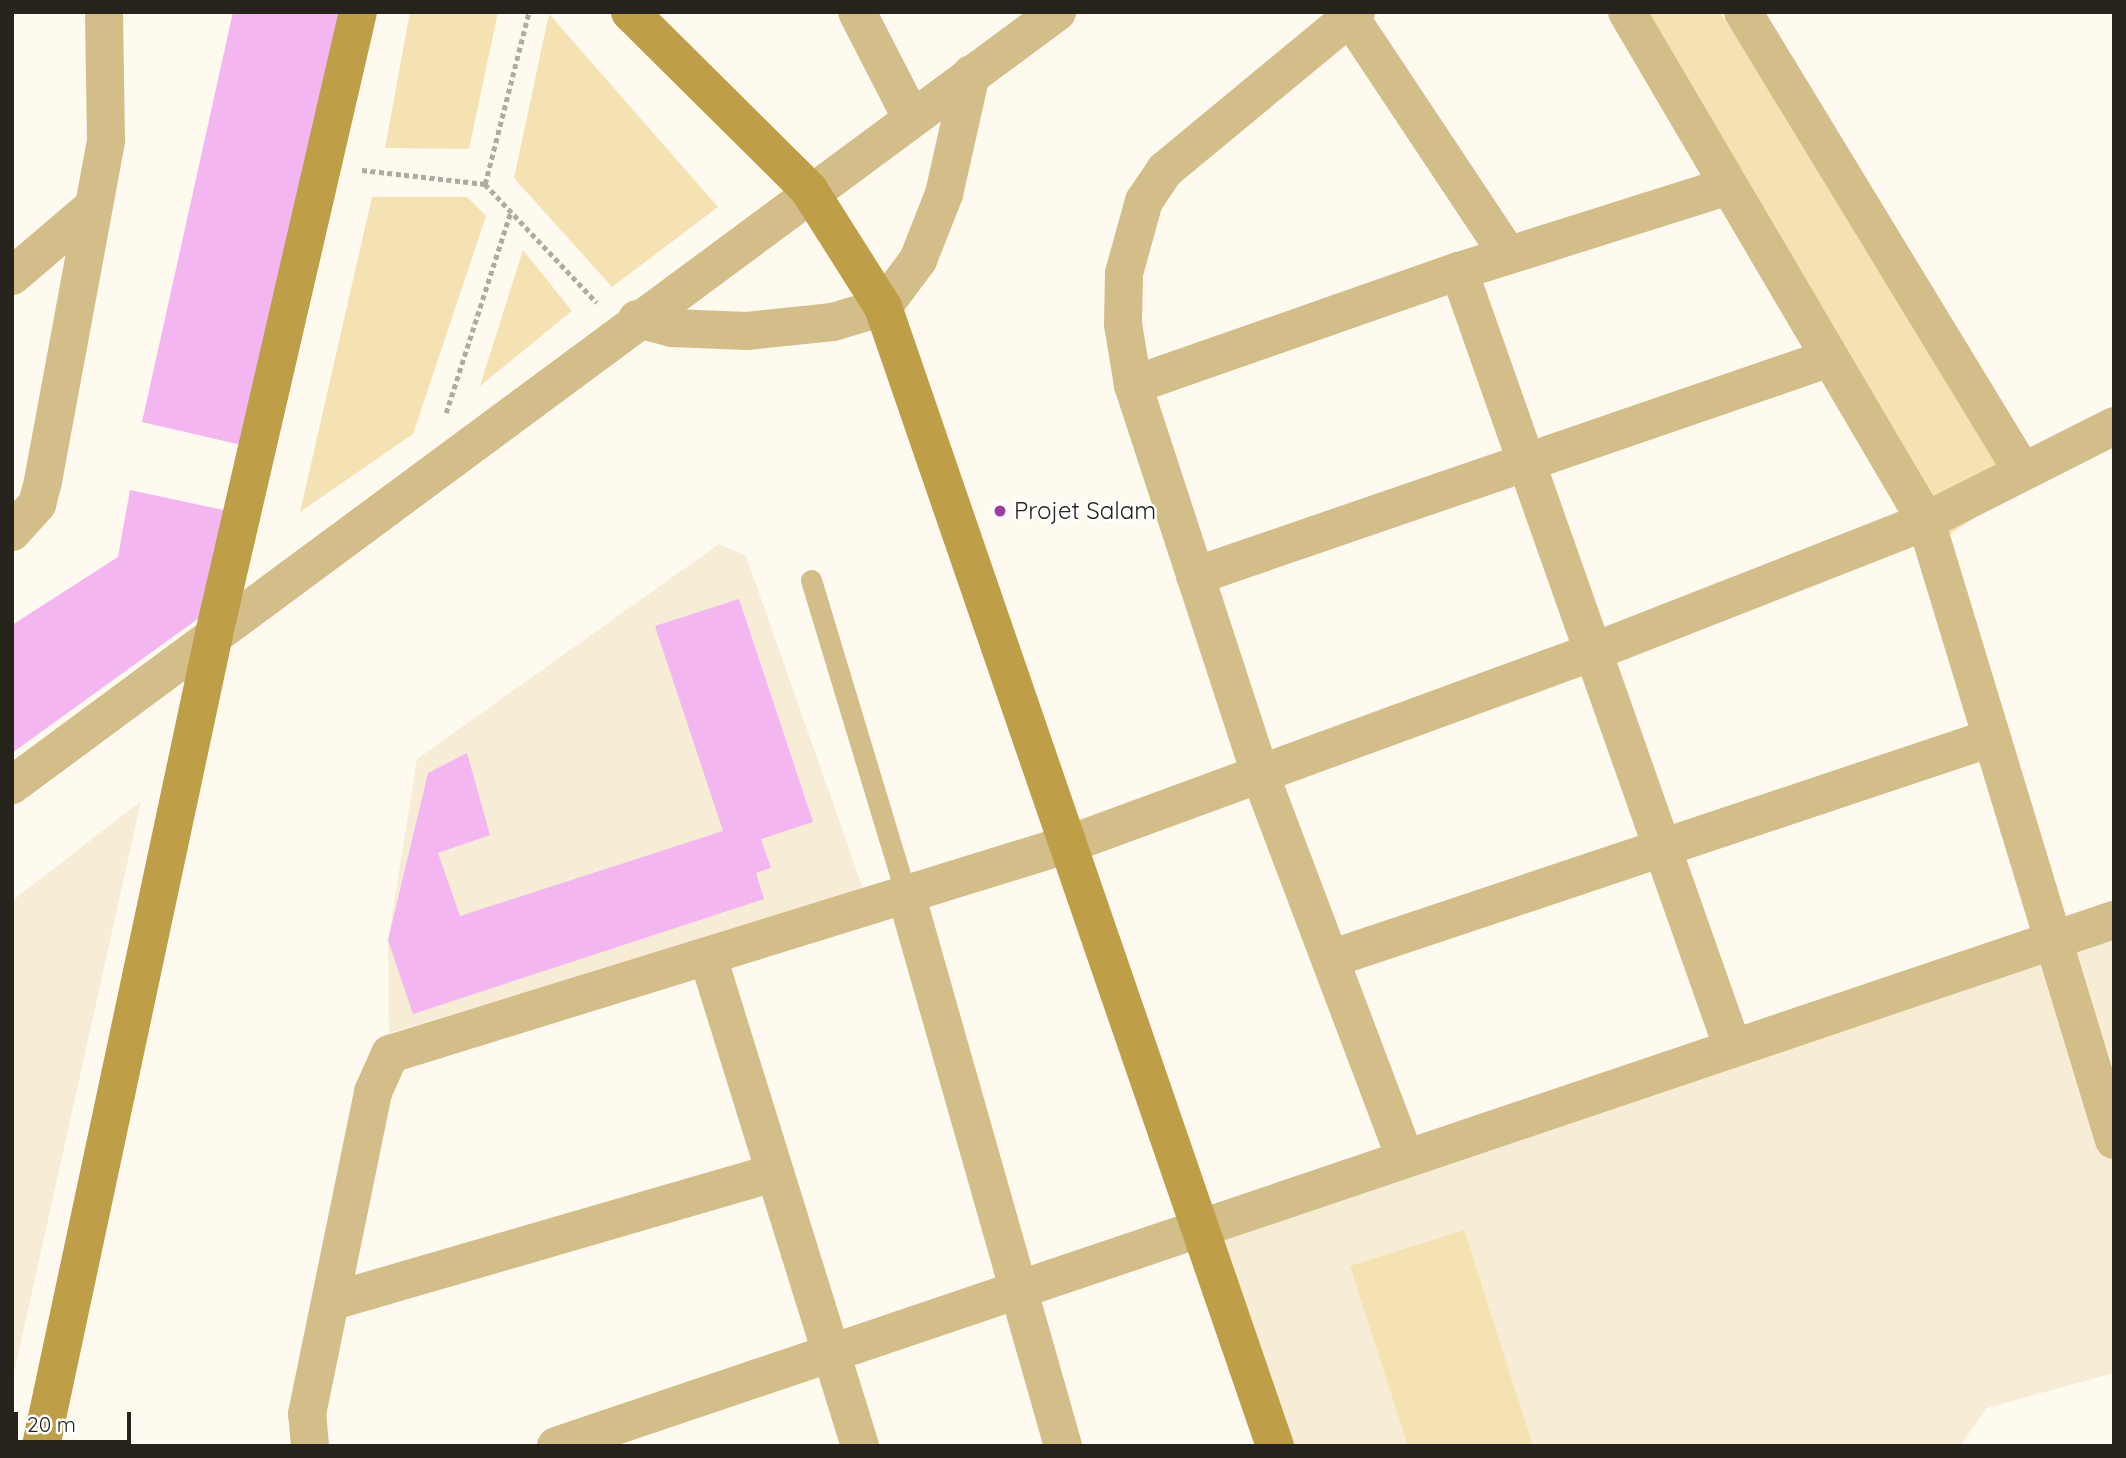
<!DOCTYPE html>
<html>
<head>
<meta charset="utf-8">
<style>
  body { margin:0 }
  #map { position:relative; width:2126px; height:1458px; overflow:hidden; background:#fefaf0; font-family:Quicksand,sans-serif }
  div>[style] { position:absolute }
  .built>* { inset:0; background:#f7edd6 }
  .green>* { inset:0; background:#f5e2b3 }
  .building>* { inset:0; background:#f3b6f1 }
  .path>* { height:4.5px; margin-top:-2.25px; transform-origin:0; background:repeating-linear-gradient(90deg,#afaba2 0 5px,transparent 0 8.5px) }
  .lane>* { height:21px; margin:-10.5px; padding:0 10.5px; transform-origin:10.5px; border-radius:10.5px; background:#d3bd88 }
  .street>* { height:38px; margin:-19px; padding:0 19px; transform-origin:19px; border-radius:19px; background:#d3bd88 }
  .secondary>* { height:38px; margin:-19px; padding:0 19px; transform-origin:19px; border-radius:19px; background:#bf9e48 }
  .dots>* { width:19px; height:19px; translate:-50% -50%; box-sizing:border-box; border:4px solid #fff; border-radius:50% }
  span { translate:-50% -50%; white-space:nowrap; text-align:center; line-height:1.15; -webkit-text-stroke:5px #fff; paint-order:stroke }
  .poi-label { font-size:24px; color:#26231d }
  .left { translate:0 -50%; text-align:left }
  .frame { position:absolute; inset:0; border:14px solid #26231d; pointer-events:none }
  .scale { position:absolute; left:14px; top:1412px; width:117px; height:32px; box-sizing:border-box; border:4px solid #26231d; border-top:0; padding-left:9px; font-size:21px; line-height:24px; white-space:nowrap; color:#26231d; -webkit-text-stroke:5px #fff; paint-order:stroke }
</style>
</head>
<body>
<div id="map">
  <div class="built">
    <i style="clip-path:polygon(719px 544px,746px 556px,865px 894px,389px 1033px,388px 940px,417px 759px)"></i>
    <i style="clip-path:polygon(141px 801px,12px 1382px,12px 901px)"></i>
    <i style="clip-path:polygon(2114px 930px,2114px 1373px,1987px 1408px,1960px 1446px,1266px 1446px,1198px 1242px)"></i>
  </div>
  <div class="green">
    <i style="clip-path:polygon(410px 12px,498px 12px,469px 149px,385px 148px)"></i>
    <i style="clip-path:polygon(1611px 12px,1720px 12px,2027px 483px,1947px 536px)"></i>
    <i style="clip-path:polygon(549px 14px,718px 207px,612px 287px,514px 178px)"></i>
    <i style="clip-path:polygon(372px 197px,467px 197px,486px 216px,413px 434px,300px 512px)"></i>
    <i style="clip-path:polygon(523px 250px,572px 311px,480px 386px)"></i>
    <i style="clip-path:polygon(1464px 1230px,1533px 1446px,1408px 1446px,1350px 1266px)"></i>
  </div>
  <div class="building">
    <i style="clip-path:polygon(233px 12px,343px 13px,250px 447px,142px 422px)"></i>
    <i style="clip-path:polygon(130px 490px,228px 511px,199px 618px,12px 753px,12px 625px,118px 557px)"></i>
    <i style="clip-path:polygon(739px 599px,813px 822px,761px 839px,771px 868px,756px 873px,764px 899px,413px 1014px,388px 940px,428px 773px,467px 753px,490px 835px,438px 853px,460px 916px,723px 831px,655px 626px)"></i>
  </div>
  <div class="path">
    <i style="left:362px;top:170px;width:124px;rotate:6.5deg"></i>
    <i style="left:485px;top:184px;width:178px;rotate:-75.7deg"></i>
    <i style="left:485px;top:184px;width:163px;rotate:46.7deg"></i>
    <i style="left:446px;top:413px;width:212px;rotate:-72.2deg"></i>
  </div>
  <div class="lane">
    <i style="left:811px;top:580px;width:328px;rotate:73.2deg"></i>
  </div>
  <div class="street">
    <i style="left:857px;top:12px;width:118px;rotate:62.8deg"></i>
    <i style="left:1356px;top:12px;width:248px;rotate:140.4deg"></i>
    <i style="left:1165px;top:170px;width:37px;rotate:124deg"></i>
    <i style="left:1144px;top:201px;width:75px;rotate:105.5deg"></i>
    <i style="left:1124px;top:273px;width:51px;rotate:91.1deg"></i>
    <i style="left:1123px;top:324px;width:62px;rotate:80.7deg"></i>
    <i style="left:1133px;top:385px;width:409px;rotate:71.9deg"></i>
    <i style="left:1260px;top:774px;width:407px;rotate:69.3deg"></i>
    <i style="left:1627px;top:12px;width:590px;rotate:59.57deg"></i>
    <i style="left:1926px;top:521px;width:647px;rotate:73.11deg"></i>
    <i style="left:1743px;top:12px;width:535px;rotate:58.69deg"></i>
    <i style="left:1350px;top:17px;width:286px;rotate:56.4deg"></i>
    <i style="left:1459px;top:271px;width:822px;rotate:70.59deg"></i>
    <i style="left:12px;top:276px;width:106px;rotate:-40.4deg"></i>
    <i style="left:637px;top:319px;width:36px;rotate:14deg"></i>
    <i style="left:672px;top:328px;width:75px;rotate:2.3deg"></i>
    <i style="left:747px;top:331px;width:86px;rotate:-6deg"></i>
    <i style="left:833px;top:322px;width:52px;rotate:-16.7deg"></i>
    <i style="left:883px;top:307px;width:59px;rotate:-53.3deg"></i>
    <i style="left:918px;top:260px;width:71px;rotate:-68.5deg"></i>
    <i style="left:944px;top:194px;width:123px;rotate:-77.3deg"></i>
    <i style="left:1133px;top:385px;width:345px;rotate:-19.3deg"></i>
    <i style="left:1459px;top:271px;width:282px;rotate:-17.5deg"></i>
    <i style="left:12px;top:532px;width:38px;rotate:-48deg"></i>
    <i style="left:37px;top:504px;width:24px;rotate:-75deg"></i>
    <i style="left:43px;top:481px;width:347px;rotate:-79.5deg"></i>
    <i style="left:106px;top:140px;width:128px;rotate:-90.9deg"></i>
    <i style="left:1195px;top:576px;width:671px;rotate:-18.95deg"></i>
    <i style="left:12px;top:785px;width:1300px;rotate:-36.49deg"></i>
    <i style="left:906px;top:894px;width:574px;rotate:74.12deg"></i>
    <i style="left:708px;top:957px;width:512px;rotate:72.73deg"></i>
    <i style="left:1330px;top:959px;width:697px;rotate:-18.49deg"></i>
    <i style="left:333px;top:1301px;width:460px;rotate:-16.2deg"></i>
    <i style="left:310px;top:1446px;width:32px;rotate:-95deg"></i>
    <i style="left:307px;top:1414px;width:329px;rotate:-78.4deg"></i>
    <i style="left:373px;top:1092px;width:42px;rotate:-65.9deg"></i>
    <i style="left:390px;top:1054px;width:711px;rotate:-17.19deg"></i>
    <i style="left:1069px;top:844px;width:555px;rotate:-20.13deg"></i>
    <i style="left:1590px;top:653px;width:361px;rotate:-21.4deg"></i>
    <i style="left:1926px;top:521px;width:211px;rotate:-26.8deg"></i>
    <i style="left:556px;top:1446px;width:1644px;rotate:-18.66deg"></i>
  </div>
  <div class="secondary">
    <i style="left:630px;top:12px;width:252px;rotate:44.8deg"></i>
    <i style="left:809px;top:190px;width:138px;rotate:57.7deg"></i>
    <i style="left:883px;top:307px;width:1205px;rotate:71.01deg"></i>
    <i style="left:41px;top:1446px;width:830px;rotate:-77.97deg"></i>
    <i style="left:214px;top:634px;width:638px;rotate:-76.97deg"></i>
  </div>
  <div class="dots">
    <i style="left:1000px;top:511px;background:#a03ca1"></i>
  </div>
  <div class="poi-label">
    <span class="left" style="left:1014px;top:511px">Projet Salam</span>
  </div>
  <div class="frame"></div>
  <div class="scale">20 m</div>
</div>
</body>
</html>
